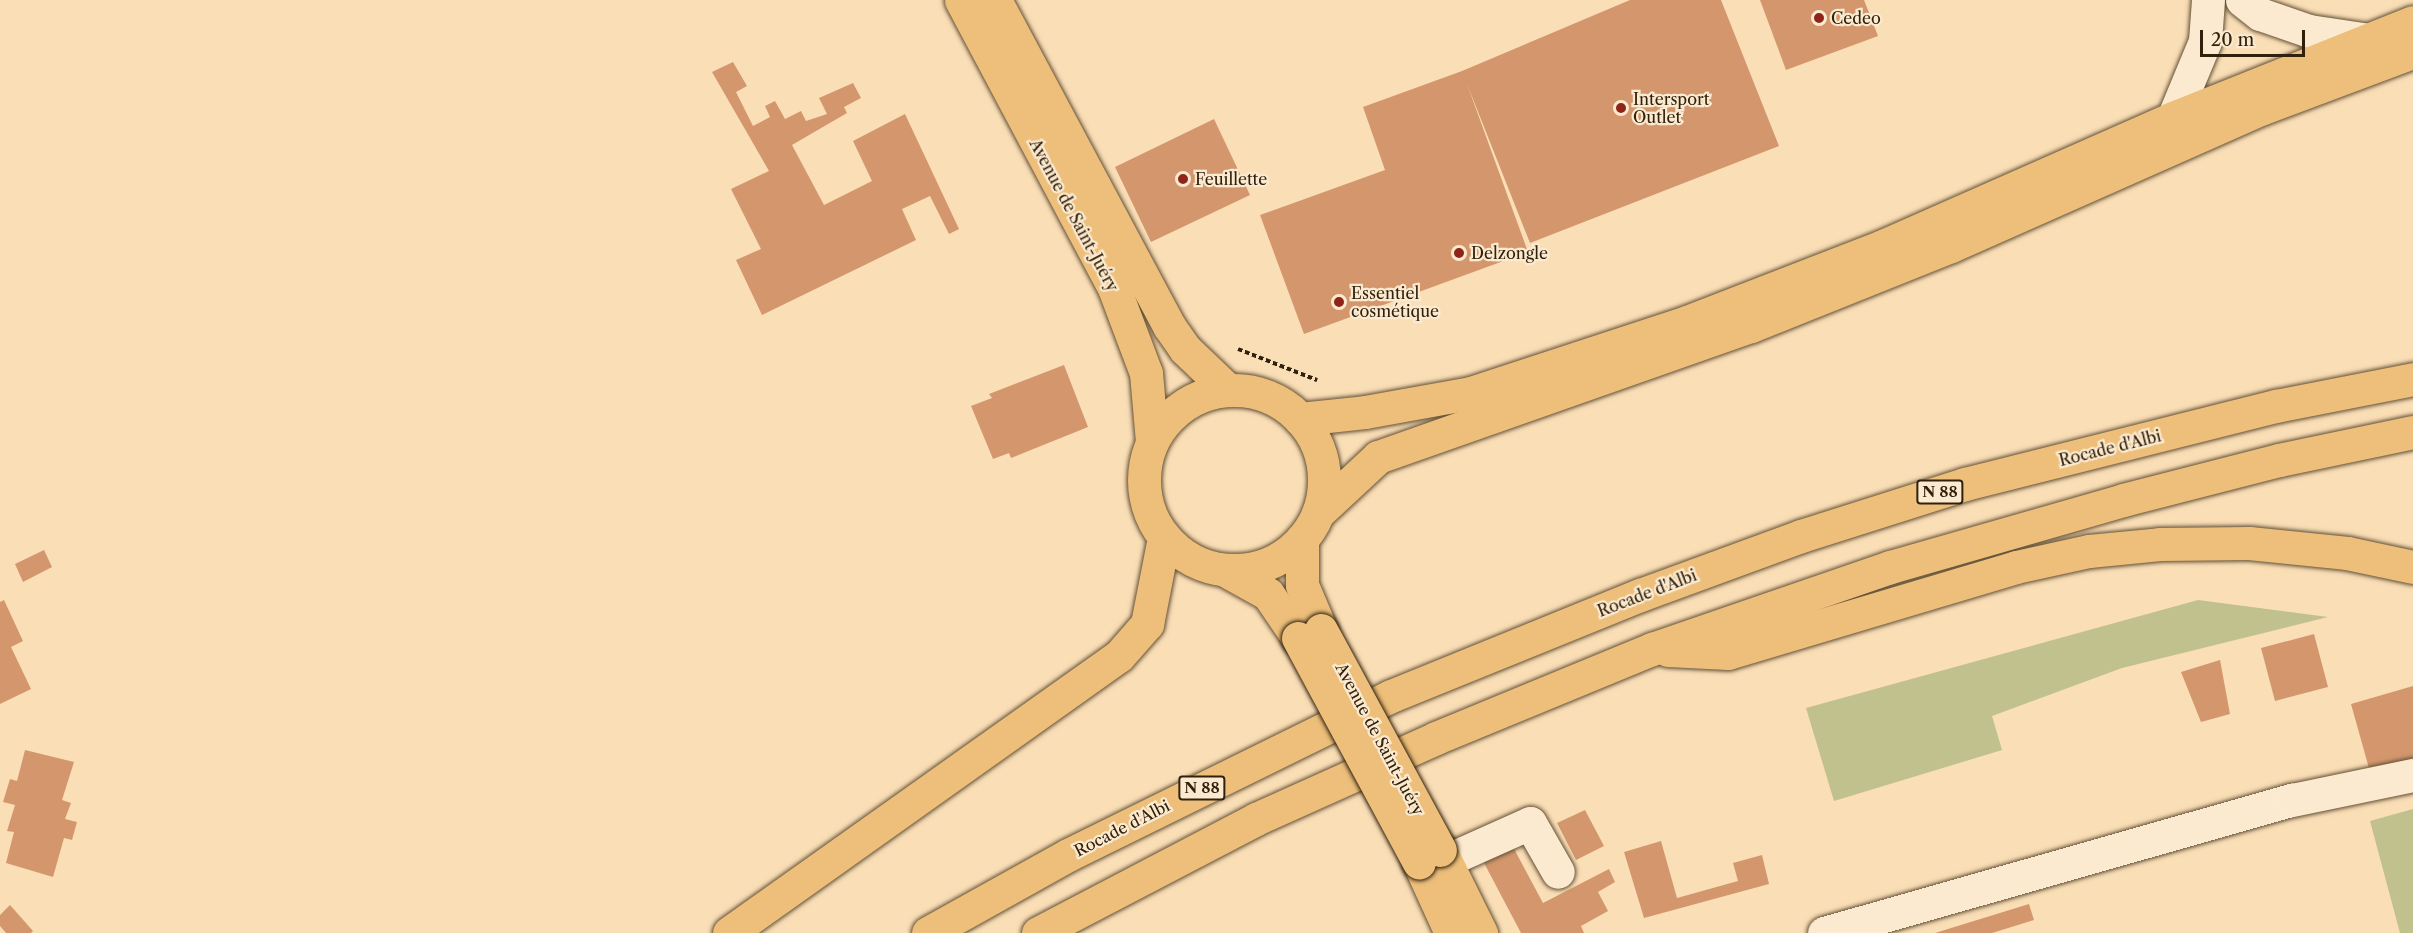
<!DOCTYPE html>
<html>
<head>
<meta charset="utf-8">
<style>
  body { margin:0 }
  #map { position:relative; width:2413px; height:933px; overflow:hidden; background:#fadeb6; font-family:"Libre Caslon Text",serif }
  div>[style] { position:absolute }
  .green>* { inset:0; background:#c0c18c }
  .building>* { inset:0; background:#d4976d }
  .path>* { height:4px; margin-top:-2px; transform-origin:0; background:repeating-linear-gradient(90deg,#30210c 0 4.5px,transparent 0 7.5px) }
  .roads { filter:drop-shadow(0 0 2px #625036) drop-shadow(0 0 2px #625036) }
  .minor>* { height:33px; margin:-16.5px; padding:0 16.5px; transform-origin:16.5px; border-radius:16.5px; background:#fcead0 }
  .major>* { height:33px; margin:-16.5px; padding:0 16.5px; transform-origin:16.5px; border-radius:16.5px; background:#edbf7b }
  .major>.ring { margin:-16.5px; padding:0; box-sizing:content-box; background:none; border:33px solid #edbf7b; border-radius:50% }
  .highway>* { height:33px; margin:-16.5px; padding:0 16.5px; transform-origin:16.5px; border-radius:16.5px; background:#edbf7b }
  .bridges { filter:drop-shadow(0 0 2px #30210c) drop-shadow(0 0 2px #30210c) }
  .major-bridge>* { height:33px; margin:-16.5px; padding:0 16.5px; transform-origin:16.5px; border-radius:16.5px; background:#edbf7b }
  .dots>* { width:16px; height:16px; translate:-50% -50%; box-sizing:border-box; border:3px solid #fcead0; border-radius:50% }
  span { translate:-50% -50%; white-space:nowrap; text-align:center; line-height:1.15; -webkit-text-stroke:4.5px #fcead0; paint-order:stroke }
  .shield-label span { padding:2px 4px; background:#fcead0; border:2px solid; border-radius:4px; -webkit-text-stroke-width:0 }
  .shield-label { font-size:15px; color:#30210c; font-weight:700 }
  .poi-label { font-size:16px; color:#30210c }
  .left { translate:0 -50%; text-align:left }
  .street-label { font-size:16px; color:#30210c }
  .scale { position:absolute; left:2200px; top:30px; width:105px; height:27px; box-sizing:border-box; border:3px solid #30210c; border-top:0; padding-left:8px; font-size:18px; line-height:21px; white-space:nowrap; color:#30210c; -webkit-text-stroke:4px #fcead0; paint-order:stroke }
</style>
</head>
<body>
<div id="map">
  <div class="green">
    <i style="clip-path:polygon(2198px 600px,2328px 617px,2122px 668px,1992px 716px,2002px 750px,1834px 801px,1806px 708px)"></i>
    <i style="clip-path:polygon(2413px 809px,2413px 933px,2400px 933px,2370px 821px)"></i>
  </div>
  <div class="building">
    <i style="clip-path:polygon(1630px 0,1721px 0,1779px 146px,1530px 243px,1467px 84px,1528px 252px,1304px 334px,1260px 215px,1385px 170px,1363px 107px,1462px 71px)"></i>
    <i style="clip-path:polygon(1760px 0,1864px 0,1878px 36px,1786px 70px)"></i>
    <i style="clip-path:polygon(733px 62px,747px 86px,736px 92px,753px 126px,770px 117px,765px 106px,775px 101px,785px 119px,801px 111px,806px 121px,827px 114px,819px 98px,853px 83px,861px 98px,844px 107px,847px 113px,792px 145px,824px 205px,872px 181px,853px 141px,905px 114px,959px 229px,949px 234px,930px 196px,902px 209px,916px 240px,762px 315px,736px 260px,761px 249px,731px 189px,769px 171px,712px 72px)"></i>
    <i style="clip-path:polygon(1214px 119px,1250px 195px,1151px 242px,1115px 167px)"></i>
    <i style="clip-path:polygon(1064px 365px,1088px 427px,1011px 458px,1009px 453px,993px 459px,971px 406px,992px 398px,989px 394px)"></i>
    <i style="clip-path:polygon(44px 550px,52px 567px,23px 582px,15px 564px)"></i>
    <i style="clip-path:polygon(4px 600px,23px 641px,11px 647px,31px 689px,0 704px,0 602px)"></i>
    <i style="clip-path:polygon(2314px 634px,2328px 687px,2275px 701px,2261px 648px)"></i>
    <i style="clip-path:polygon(2220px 660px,2230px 714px,2201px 722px,2181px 672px)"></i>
    <i style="clip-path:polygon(2413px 686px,2413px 767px,2372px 779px,2351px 704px)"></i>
    <i style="clip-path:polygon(25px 750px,74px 762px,62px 800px,71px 803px,65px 819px,77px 822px,72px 840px,64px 838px,53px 877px,6px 863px,14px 832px,7px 831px,15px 805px,3px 802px,10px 779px,17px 781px)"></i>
    <i style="clip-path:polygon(1585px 810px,1604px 846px,1576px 860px,1557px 823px)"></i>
    <i style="clip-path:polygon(1661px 841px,1677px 898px,1738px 881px,1733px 863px,1762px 855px,1769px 884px,1644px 918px,1624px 852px)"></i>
    <i style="clip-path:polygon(1512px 845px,1543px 903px,1609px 869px,1615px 882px,1598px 892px,1608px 911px,1581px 926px,1584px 933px,1521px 933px,1483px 861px)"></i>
    <i style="clip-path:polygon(2029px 904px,2034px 920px,1992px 933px,1935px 933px)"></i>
    <i style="clip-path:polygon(10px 905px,33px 931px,31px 933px,6px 933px,0 926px,0 915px)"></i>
  </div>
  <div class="path">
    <i style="left:1238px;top:349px;width:85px;rotate:21.4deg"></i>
  </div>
  <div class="roads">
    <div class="minor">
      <i style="left:2242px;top:0;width:23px;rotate:38deg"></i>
      <i style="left:2260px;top:14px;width:52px;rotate:19.1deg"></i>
      <i style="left:2309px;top:31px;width:61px;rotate:8.5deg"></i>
      <i style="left:2173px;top:118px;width:83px;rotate:-67.4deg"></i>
      <i style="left:2205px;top:41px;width:41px;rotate:-85.8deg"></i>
      <i style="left:1445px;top:861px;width:93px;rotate:-24.1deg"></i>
      <i style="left:1530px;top:823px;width:56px;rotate:60.3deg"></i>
      <i style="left:1824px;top:933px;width:487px;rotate:-15.9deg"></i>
      <i style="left:2292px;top:800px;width:124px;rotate:-11.7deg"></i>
    </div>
    <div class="major">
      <i style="left:961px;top:0;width:326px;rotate:62deg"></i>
      <i style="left:1114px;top:288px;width:91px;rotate:69.4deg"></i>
      <i style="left:1146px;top:373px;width:68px;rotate:85deg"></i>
      <i style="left:995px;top:0;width:370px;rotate:61.9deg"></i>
      <i style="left:1169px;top:326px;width:28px;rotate:55deg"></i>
      <i style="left:1185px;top:349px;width:59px;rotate:43.6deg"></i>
      <i class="ring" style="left:1144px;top:390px;width:147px;height:147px"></i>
      <i style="left:1300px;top:419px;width:65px;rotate:-6.1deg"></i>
      <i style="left:1365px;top:412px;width:108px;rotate:-10.2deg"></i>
      <i style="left:1471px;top:393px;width:227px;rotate:-18.2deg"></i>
      <i style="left:1687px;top:322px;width:210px;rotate:-21.2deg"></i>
      <i style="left:1883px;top:246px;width:317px;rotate:-23.8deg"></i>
      <i style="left:2173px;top:118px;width:258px;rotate:-21.8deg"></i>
      <i style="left:1318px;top:513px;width:82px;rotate:-43deg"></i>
      <i style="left:1378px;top:457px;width:395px;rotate:-19.4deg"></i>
      <i style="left:1751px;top:326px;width:215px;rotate:-21.8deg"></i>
      <i style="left:1951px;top:246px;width:341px;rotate:-23.9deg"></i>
      <i style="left:2263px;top:108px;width:160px;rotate:-20.5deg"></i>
      <i style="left:1302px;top:539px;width:46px;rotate:90deg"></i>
      <i style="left:1302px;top:585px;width:49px;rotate:67.1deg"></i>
      <i style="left:1225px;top:570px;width:49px;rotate:29.2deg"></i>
      <i style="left:1268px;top:594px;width:53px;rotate:55.7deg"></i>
      <i style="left:1440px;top:850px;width:93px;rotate:63.7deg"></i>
      <i style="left:1419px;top:863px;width:77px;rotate:65.4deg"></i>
    </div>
    <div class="highway">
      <i style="left:1668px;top:650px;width:60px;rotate:2.9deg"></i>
      <i style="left:1728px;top:653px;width:301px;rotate:-16.6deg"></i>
      <i style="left:2016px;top:567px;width:75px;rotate:-12.4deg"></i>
      <i style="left:2089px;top:551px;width:71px;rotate:-5.6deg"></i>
      <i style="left:2160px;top:544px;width:89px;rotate:-0.6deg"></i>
      <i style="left:2249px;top:543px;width:99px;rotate:5.8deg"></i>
      <i style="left:2347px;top:553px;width:67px;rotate:12deg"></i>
      <i style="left:729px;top:933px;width:478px;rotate:-35.4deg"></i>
      <i style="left:1119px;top:656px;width:43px;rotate:-48.8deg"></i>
      <i style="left:1147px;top:624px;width:89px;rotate:-78.9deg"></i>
      <i style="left:928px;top:933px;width:160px;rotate:-29.1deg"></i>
      <i style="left:1068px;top:855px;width:360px;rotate:-26.2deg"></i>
      <i style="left:1391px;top:696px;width:269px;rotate:-22.1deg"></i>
      <i style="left:1640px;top:595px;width:171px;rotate:-20.1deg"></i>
      <i style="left:1801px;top:536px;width:172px;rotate:-17.6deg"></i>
      <i style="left:1965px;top:484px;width:321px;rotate:-14.1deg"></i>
      <i style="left:2276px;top:406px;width:140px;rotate:-11.1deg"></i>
      <i style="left:1038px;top:933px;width:246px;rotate:-27.6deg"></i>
      <i style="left:1256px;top:819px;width:197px;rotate:-24.2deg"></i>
      <i style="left:1436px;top:738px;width:234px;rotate:-22.4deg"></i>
      <i style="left:1652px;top:649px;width:252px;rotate:-19deg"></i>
      <i style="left:1890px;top:567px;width:242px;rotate:-16deg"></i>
      <i style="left:2123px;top:500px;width:161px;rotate:-14.4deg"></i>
      <i style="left:2279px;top:460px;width:137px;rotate:-11.8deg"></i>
    </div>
  </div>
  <div class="bridges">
    <div class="major-bridge">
      <i style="left:1321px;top:630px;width:250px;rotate:61.6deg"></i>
      <i style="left:1298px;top:638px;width:255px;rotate:61.7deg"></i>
    </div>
  </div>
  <div class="dots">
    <i style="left:1819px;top:18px;background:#8f2418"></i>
    <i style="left:1621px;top:108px;background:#8f2418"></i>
    <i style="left:1183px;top:179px;background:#8f2418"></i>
    <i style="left:1459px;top:253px;background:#8f2418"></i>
    <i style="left:1339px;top:302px;background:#8f2418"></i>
  </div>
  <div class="shield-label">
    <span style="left:1940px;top:492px">N 88</span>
    <span style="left:1202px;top:788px">N 88</span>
  </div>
  <div class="poi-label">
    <span class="left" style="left:1831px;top:18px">Cedeo</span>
    <span class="left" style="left:1633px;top:108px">Intersport<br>Outlet</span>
    <span class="left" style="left:1195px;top:179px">Feuillette</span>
    <span class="left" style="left:1471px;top:253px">Delzongle</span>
    <span class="left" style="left:1351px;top:302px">Essentiel<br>cosmétique</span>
  </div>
  <div class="street-label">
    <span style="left:1074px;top:215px;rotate:62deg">Avenue de Saint-Juéry</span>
    <span style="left:2110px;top:448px;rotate:-14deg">Rocade d'Albi</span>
    <span style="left:1647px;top:593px;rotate:-21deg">Rocade d'Albi</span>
    <span style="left:1380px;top:739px;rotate:62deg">Avenue de Saint-Juéry</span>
    <span style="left:1122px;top:828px;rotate:-27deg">Rocade d'Albi</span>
  </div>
  <div class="scale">20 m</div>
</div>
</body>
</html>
